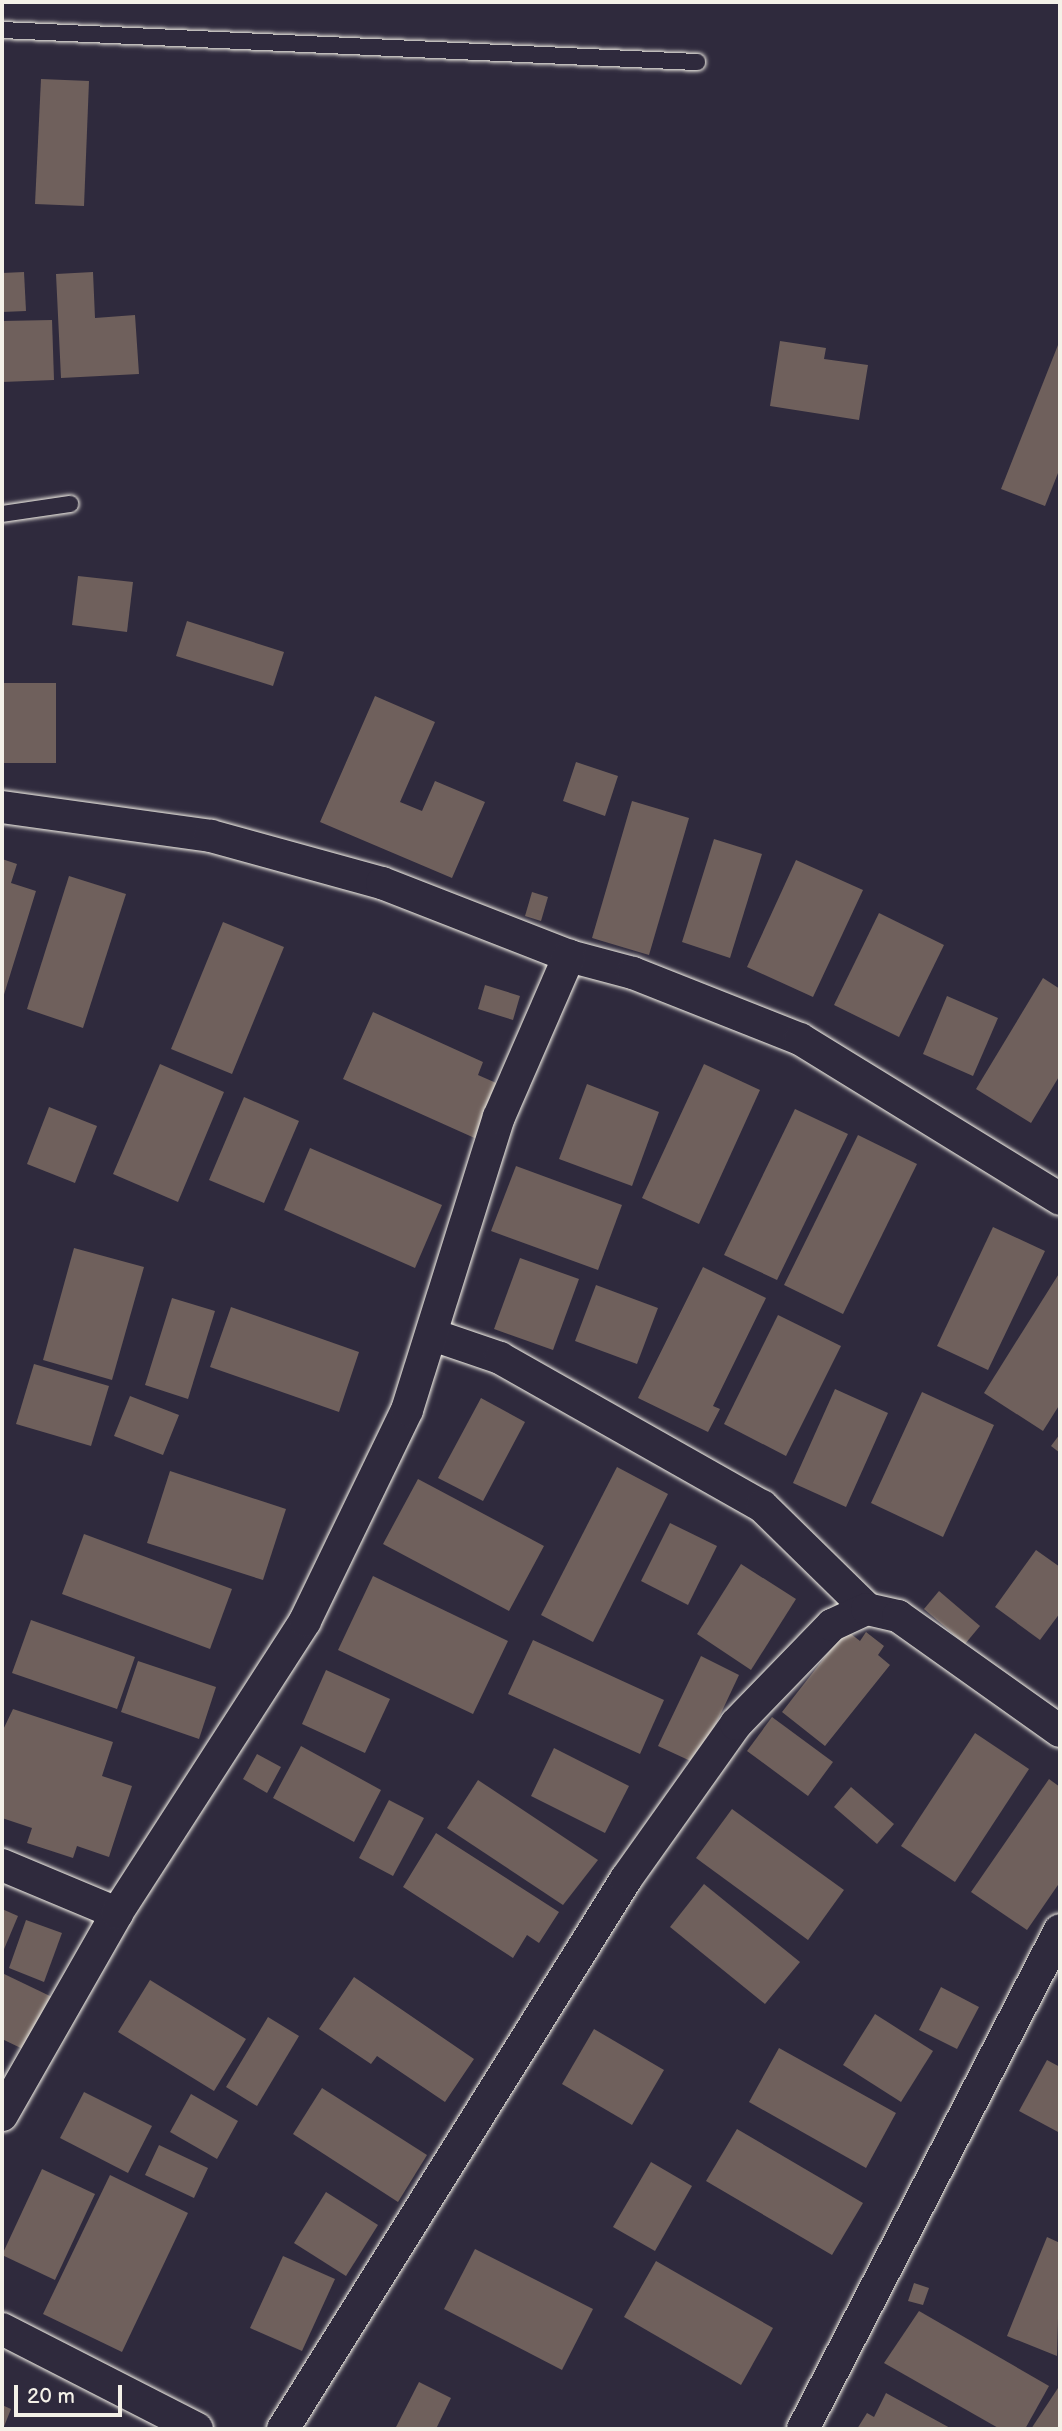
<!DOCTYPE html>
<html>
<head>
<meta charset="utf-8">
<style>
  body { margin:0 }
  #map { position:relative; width:1062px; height:2431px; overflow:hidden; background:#2f2a3d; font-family:"Balsamiq Sans",sans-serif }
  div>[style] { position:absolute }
  .building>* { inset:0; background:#6f605c }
  .roads { filter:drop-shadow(0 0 2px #f4f1e8) drop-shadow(0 0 2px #f4f1e8) }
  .service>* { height:16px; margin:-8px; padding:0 8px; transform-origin:8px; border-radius:8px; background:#2f2a3d }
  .minor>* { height:32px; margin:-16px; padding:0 16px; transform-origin:16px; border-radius:16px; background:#2f2a3d }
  span { translate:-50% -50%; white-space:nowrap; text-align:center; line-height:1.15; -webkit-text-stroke:5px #2f2a3d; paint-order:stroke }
  .frame { position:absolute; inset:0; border:4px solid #f4f1e8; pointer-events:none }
  .scale { position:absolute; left:14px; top:2385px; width:108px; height:32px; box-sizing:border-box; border:4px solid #f4f1e8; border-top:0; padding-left:9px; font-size:21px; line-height:24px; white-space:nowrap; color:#f4f1e8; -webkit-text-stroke:5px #2f2a3d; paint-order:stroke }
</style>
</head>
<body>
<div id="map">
  <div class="building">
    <i style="clip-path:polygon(41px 79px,89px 81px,84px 206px,35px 204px)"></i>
    <i style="clip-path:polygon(24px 272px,26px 311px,2px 312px,2px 273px)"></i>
    <i style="clip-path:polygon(93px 272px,95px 318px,135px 315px,139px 374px,61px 378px,56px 274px)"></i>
    <i style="clip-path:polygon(52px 320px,54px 380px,2px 382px,2px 321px)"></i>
    <i style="clip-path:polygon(1060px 340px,1060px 468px,1045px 506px,1001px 489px)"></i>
    <i style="clip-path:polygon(780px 341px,826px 348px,824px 359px,868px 365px,859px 420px,770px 406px)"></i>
    <i style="clip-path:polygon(78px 576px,133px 582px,127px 632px,72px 625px)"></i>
    <i style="clip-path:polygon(187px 621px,284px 652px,273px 686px,176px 656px)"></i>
    <i style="clip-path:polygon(2px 683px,56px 683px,56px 763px,2px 763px)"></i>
    <i style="clip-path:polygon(375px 696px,435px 722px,400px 802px,422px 811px,435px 781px,485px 802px,452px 878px,320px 822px)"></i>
    <i style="clip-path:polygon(576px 762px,618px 776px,605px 816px,563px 801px)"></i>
    <i style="clip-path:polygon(632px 801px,689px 818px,649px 955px,592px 938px)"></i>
    <i style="clip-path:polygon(714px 839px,762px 854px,730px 958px,682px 942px)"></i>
    <i style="clip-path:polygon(2px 859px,17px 864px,11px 883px,36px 891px,2px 1001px)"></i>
    <i style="clip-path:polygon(796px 860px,863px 890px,813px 997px,747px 967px)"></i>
    <i style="clip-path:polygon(69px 876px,126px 894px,83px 1028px,27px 1009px)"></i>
    <i style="clip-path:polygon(532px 892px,548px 897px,541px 921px,525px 916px)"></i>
    <i style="clip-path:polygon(879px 913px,944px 945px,899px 1037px,834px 1005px)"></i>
    <i style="clip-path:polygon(223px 922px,284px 947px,232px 1074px,171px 1049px)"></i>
    <i style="clip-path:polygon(1043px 978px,1060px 989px,1060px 1075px,1031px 1123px,976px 1089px)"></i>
    <i style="clip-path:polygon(485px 985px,520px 996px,513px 1020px,478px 1009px)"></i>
    <i style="clip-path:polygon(947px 996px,998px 1018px,973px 1076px,923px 1054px)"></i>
    <i style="clip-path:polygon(373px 1012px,483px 1062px,478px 1075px,503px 1086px,479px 1140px,343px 1079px)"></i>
    <i style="clip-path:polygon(160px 1064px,224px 1092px,178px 1202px,113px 1174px)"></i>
    <i style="clip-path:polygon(704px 1064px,760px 1090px,699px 1224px,642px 1198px)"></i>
    <i style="clip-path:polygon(587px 1084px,659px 1112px,632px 1186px,559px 1159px)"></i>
    <i style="clip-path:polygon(244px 1097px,299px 1121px,264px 1203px,209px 1180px)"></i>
    <i style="clip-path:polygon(49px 1107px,97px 1126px,75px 1183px,27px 1164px)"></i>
    <i style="clip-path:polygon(795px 1109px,848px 1134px,777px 1280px,724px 1255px)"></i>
    <i style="clip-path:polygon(858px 1135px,917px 1164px,843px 1314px,784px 1285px)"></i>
    <i style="clip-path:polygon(310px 1148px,442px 1205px,415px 1268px,284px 1210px)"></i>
    <i style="clip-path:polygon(516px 1166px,622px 1205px,598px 1270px,491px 1231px)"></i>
    <i style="clip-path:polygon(993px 1227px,1045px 1251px,988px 1370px,937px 1346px)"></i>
    <i style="clip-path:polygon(74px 1248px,144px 1267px,112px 1380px,43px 1360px)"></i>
    <i style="clip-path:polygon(520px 1258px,579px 1279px,553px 1350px,494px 1329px)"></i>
    <i style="clip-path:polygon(703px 1267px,766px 1298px,713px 1406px,720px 1409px,708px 1432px,638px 1398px)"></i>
    <i style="clip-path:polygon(1060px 1272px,1060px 1404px,1043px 1431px,984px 1393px)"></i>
    <i style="clip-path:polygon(596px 1285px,658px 1308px,637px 1364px,575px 1341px)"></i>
    <i style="clip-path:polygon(172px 1298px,215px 1311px,188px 1399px,145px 1385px)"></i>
    <i style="clip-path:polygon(231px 1307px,359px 1352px,339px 1412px,210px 1367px)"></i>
    <i style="clip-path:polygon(778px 1315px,841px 1346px,786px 1456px,724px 1424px)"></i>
    <i style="clip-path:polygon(34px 1364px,109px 1386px,91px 1446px,16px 1424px)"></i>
    <i style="clip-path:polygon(835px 1389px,888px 1413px,846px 1507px,793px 1483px)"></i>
    <i style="clip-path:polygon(922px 1392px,994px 1425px,943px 1537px,871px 1503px)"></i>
    <i style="clip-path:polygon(130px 1396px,179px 1415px,163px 1455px,114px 1436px)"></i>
    <i style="clip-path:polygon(481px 1398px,525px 1422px,483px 1501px,438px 1478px)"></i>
    <i style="clip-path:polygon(1060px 1434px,1060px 1453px,1051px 1446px)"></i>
    <i style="clip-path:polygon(617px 1467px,668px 1494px,593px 1642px,541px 1615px)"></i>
    <i style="clip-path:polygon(170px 1471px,286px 1509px,263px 1580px,147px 1543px)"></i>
    <i style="clip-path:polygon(418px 1479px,544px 1546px,509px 1611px,383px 1544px)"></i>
    <i style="clip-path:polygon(670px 1523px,717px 1546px,688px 1605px,641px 1581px)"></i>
    <i style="clip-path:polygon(84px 1534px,232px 1589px,210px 1649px,62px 1594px)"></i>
    <i style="clip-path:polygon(1036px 1550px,1060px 1567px,1060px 1613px,1040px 1640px,995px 1607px)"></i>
    <i style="clip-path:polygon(741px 1564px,796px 1599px,751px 1670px,697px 1634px)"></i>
    <i style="clip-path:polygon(373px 1576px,508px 1641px,473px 1714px,338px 1650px)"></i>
    <i style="clip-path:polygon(939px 1591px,980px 1626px,965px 1644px,924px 1609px)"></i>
    <i style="clip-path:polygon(31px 1620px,135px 1657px,117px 1709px,12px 1673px)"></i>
    <i style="clip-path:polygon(846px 1630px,860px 1641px,866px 1632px,884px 1646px,878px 1655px,890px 1665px,825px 1746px,782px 1712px)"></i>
    <i style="clip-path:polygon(533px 1640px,664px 1700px,640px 1754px,508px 1694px)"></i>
    <i style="clip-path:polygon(701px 1656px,739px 1675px,697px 1764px,658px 1746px)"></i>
    <i style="clip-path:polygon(138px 1661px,216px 1687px,199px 1739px,121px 1712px)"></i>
    <i style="clip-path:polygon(326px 1670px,390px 1699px,365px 1753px,302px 1724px)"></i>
    <i style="clip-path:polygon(13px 1709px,113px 1742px,102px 1776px,132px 1786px,109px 1857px,77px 1846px,73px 1858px,27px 1843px,32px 1828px,2px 1818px,2px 1732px)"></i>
    <i style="clip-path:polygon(772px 1717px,833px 1762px,808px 1796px,747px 1751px)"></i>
    <i style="clip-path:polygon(975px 1733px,1029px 1769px,955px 1882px,901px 1846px)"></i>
    <i style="clip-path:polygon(301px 1746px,381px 1790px,354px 1842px,273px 1798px)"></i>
    <i style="clip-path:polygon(554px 1748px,629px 1786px,605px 1833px,531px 1796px)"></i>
    <i style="clip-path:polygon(257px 1754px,281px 1767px,267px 1793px,243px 1779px)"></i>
    <i style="clip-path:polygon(1049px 1779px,1060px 1787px,1060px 1882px,1027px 1930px,971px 1892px)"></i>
    <i style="clip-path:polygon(478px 1780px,598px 1860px,563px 1905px,447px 1828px)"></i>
    <i style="clip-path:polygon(851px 1787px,894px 1824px,877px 1844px,834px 1807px)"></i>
    <i style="clip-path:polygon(389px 1800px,424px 1818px,393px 1876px,359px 1858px)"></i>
    <i style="clip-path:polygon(732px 1809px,844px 1890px,808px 1940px,696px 1858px)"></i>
    <i style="clip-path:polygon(436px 1833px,559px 1912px,539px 1943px,527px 1935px,513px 1958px,403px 1887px)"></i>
    <i style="clip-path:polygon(704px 1884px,800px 1962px,765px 2004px,670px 1927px)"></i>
    <i style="clip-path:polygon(2px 1909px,18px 1916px,2px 1954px)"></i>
    <i style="clip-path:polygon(26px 1920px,62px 1933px,44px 1982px,9px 1968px)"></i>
    <i style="clip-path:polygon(2px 1973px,52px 1997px,27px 2051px,2px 2039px)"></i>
    <i style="clip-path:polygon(354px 1977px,474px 2059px,445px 2102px,377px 2056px,371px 2064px,319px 2029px)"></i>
    <i style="clip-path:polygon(150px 1980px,246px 2039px,214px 2091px,118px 2032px)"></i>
    <i style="clip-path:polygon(941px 1987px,979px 2007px,957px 2049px,919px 2030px)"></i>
    <i style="clip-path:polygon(875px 2014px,933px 2051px,901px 2102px,843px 2065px)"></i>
    <i style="clip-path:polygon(268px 2017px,299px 2036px,257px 2106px,226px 2087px)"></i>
    <i style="clip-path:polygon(594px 2029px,664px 2070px,632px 2125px,562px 2084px)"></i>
    <i style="clip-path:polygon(779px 2048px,896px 2113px,866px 2168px,749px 2102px)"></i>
    <i style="clip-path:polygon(1047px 2060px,1060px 2067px,1060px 2133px,1019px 2111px)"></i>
    <i style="clip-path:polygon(322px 2088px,427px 2155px,398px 2202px,293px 2134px)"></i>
    <i style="clip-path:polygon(84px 2092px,152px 2126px,128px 2173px,60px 2138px)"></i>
    <i style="clip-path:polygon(191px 2094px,238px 2121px,217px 2159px,170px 2132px)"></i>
    <i style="clip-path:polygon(737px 2129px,863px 2203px,832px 2255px,706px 2181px)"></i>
    <i style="clip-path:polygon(159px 2145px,208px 2168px,194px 2198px,145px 2175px)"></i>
    <i style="clip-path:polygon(651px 2162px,692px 2186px,655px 2251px,613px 2227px)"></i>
    <i style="clip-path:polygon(42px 2169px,95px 2194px,55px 2280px,2px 2255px)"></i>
    <i style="clip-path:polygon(110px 2175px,188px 2213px,122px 2352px,43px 2314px)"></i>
    <i style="clip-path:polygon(326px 2192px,378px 2225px,346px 2276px,294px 2243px)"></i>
    <i style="clip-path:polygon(1047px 2237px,1060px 2243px,1057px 2356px,1007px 2336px)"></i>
    <i style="clip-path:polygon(475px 2249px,593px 2309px,562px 2370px,444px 2309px)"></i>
    <i style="clip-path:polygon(283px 2256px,335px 2279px,302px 2351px,250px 2328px)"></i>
    <i style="clip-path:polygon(656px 2261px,773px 2328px,741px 2385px,624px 2317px)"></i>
    <i style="clip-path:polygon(914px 2283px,929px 2288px,923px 2305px,908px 2301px)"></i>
    <i style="clip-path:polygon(919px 2311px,1049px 2386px,1025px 2429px,1000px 2429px,884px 2363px)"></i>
    <i style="clip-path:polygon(419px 2382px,451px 2398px,436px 2429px,395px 2429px)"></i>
    <i style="clip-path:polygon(1060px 2385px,1060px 2429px,1031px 2429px)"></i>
    <i style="clip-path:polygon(886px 2393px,952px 2429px,857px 2429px,867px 2413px,874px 2417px)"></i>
    <i style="clip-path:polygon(2px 2405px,11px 2409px,3px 2429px,2px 2429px)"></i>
  </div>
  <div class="roads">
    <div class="service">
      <i style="left:2px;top:30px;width:696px;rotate:2.64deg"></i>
      <i style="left:2px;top:514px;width:69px;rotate:-8.4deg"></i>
    </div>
    <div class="minor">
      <i style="left:2px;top:807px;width:211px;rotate:7.9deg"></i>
      <i style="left:211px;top:836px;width:177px;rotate:15.4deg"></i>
      <i style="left:382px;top:883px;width:201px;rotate:21.3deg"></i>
      <i style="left:569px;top:956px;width:66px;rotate:14.9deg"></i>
      <i style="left:633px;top:973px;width:180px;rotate:21.6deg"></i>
      <i style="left:800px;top:1039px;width:305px;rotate:31.6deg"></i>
      <i style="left:433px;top:1335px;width:71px;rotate:18.9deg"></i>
      <i style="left:500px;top:1358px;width:301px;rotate:29.5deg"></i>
      <i style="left:762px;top:1506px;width:147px;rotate:44.4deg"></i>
      <i style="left:2px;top:1865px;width:125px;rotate:22.7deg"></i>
      <i style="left:2px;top:2115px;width:232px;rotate:-60.3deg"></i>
      <i style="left:117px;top:1913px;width:347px;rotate:-57.2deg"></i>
      <i style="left:305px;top:1621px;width:234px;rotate:-64.2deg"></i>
      <i style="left:407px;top:1410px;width:307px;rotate:-72.6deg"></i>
      <i style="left:499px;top:1117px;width:176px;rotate:-66.5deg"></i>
      <i style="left:2px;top:2329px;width:219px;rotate:27.1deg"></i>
      <i style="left:283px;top:2429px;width:648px;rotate:-58.05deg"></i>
      <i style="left:626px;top:1879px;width:190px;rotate:-54.6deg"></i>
      <i style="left:736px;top:1724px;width:138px;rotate:-45.9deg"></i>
      <i style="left:832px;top:1625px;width:38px;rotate:-25deg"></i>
      <i style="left:867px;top:1609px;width:32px;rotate:13deg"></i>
      <i style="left:898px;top:1616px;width:199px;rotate:35.4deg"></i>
      <i style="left:803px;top:2429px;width:561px;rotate:-62.75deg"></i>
    </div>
  </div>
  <div class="frame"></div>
  <div class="scale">20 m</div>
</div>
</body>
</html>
